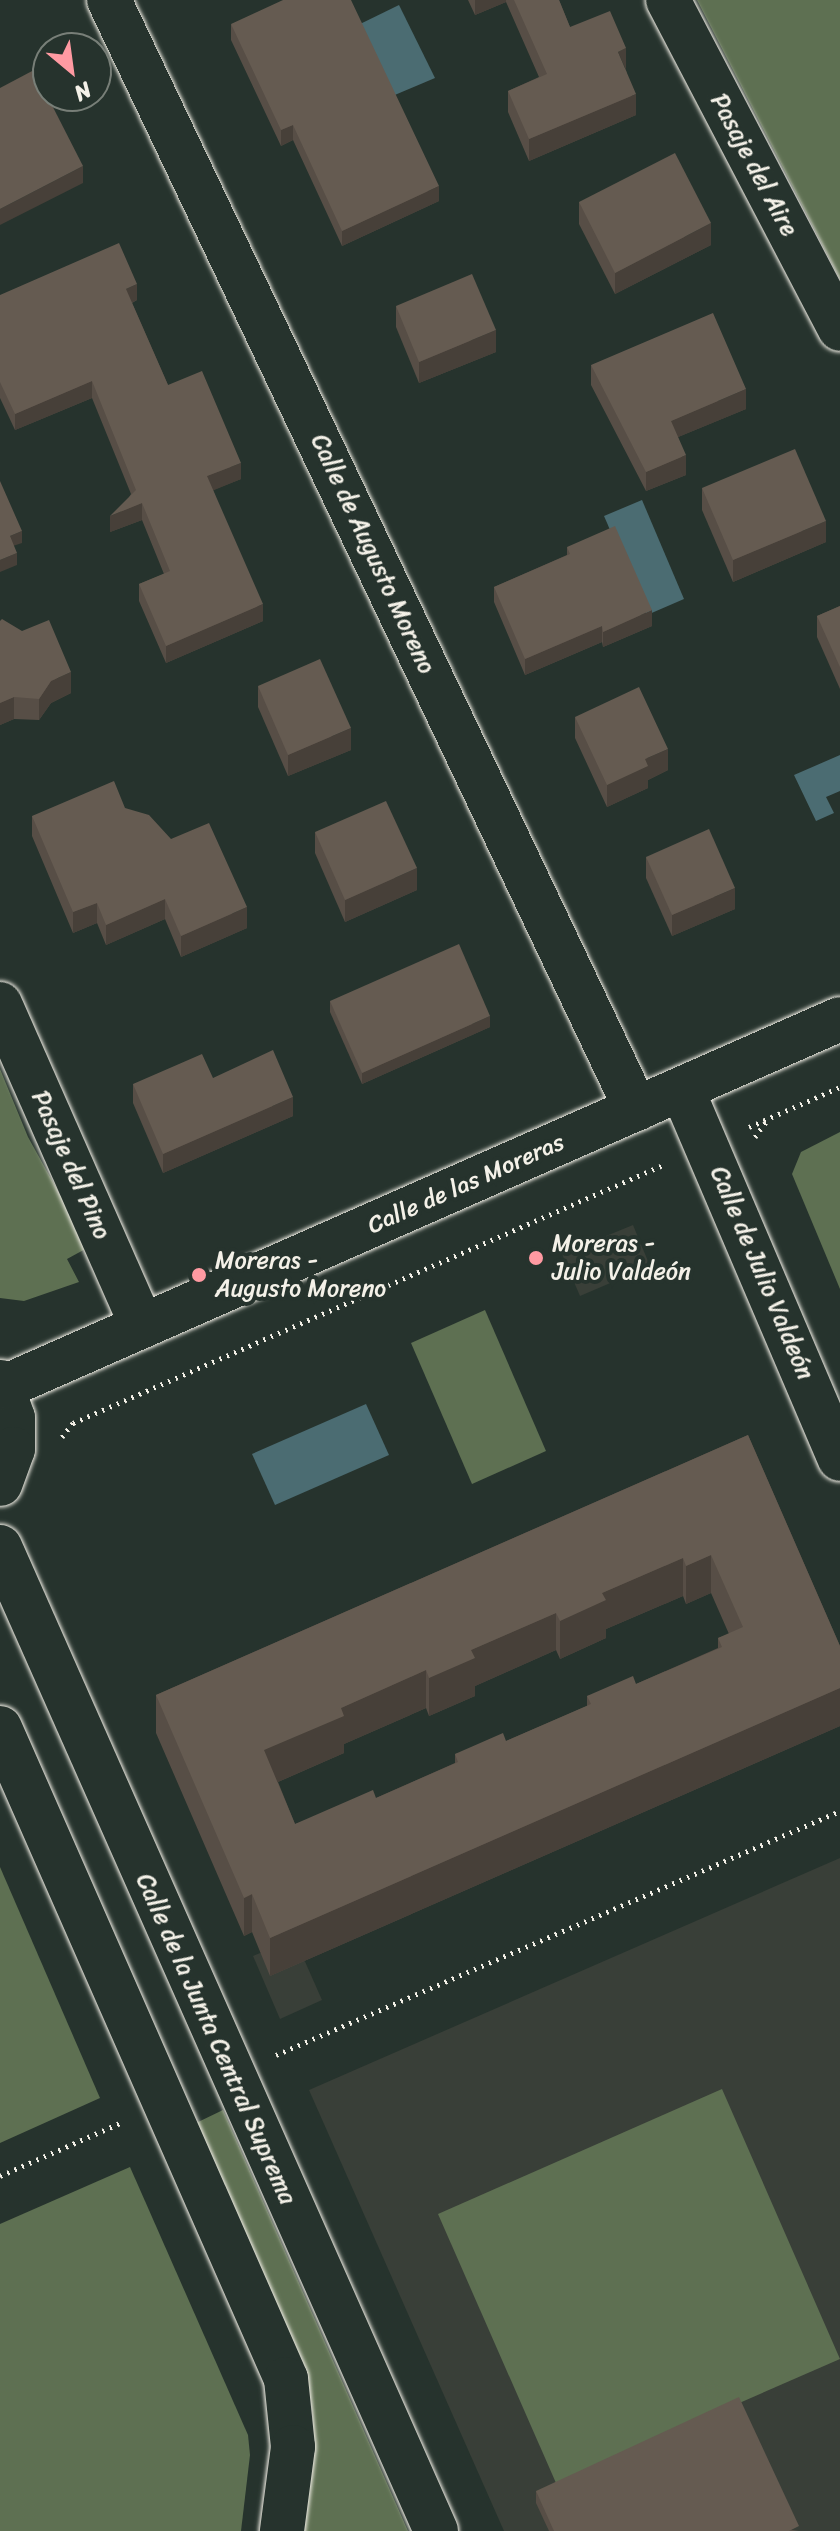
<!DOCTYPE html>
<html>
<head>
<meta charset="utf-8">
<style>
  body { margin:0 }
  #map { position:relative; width:840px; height:2531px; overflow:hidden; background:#26332d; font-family:Sriracha,sans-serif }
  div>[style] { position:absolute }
  .built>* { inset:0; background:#393f38 }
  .green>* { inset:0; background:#5e7052 }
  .water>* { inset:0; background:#4b6c72 }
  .path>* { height:5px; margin-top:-2.5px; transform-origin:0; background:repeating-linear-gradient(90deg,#f4f1e8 0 2px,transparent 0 8px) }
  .roads { filter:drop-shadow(0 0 2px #f4f1e8) drop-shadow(0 0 2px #f4f1e8) }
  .minor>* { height:44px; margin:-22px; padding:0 22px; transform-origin:22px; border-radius:22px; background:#26332d }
  .wall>* { inset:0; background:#574e46 }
  .shaded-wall>* { inset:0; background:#474039 }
  .building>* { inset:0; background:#655b51 }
  .dots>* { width:22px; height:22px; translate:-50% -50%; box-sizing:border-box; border:4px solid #26332d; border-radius:50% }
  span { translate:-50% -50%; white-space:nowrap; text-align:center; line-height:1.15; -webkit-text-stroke:8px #26332d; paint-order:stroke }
  .street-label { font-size:24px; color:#f4f1e8 }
  .poi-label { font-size:24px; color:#f4f1e8 }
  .left { translate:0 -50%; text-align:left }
  .north { position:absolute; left:32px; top:32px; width:80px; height:80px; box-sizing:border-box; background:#26332d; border:2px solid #787f78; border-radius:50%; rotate:151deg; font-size:22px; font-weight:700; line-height:32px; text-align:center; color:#f4f1e8 }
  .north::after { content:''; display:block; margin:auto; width:28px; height:36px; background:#ff9aa2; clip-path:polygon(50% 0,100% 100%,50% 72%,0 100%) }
</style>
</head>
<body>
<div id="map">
  <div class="built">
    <i style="clip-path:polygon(633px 1225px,650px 1266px,580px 1296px,562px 1254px)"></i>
    <i style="clip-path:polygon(840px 1858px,840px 2531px,504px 2531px,309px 2090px)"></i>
    <i style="clip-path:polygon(295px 1939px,322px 2000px,280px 2019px,253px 1956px)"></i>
  </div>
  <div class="green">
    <i style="clip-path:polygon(697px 0,840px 0,840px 279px)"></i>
    <i style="clip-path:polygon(0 1069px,28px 1137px,89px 1247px,67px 1259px,79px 1282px,24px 1301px,0 1298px)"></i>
    <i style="clip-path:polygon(840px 1132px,840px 1289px,792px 1174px,801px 1152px)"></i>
    <i style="clip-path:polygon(485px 1310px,546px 1451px,472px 1484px,411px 1343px)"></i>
    <i style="clip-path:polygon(0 1867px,100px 2098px,0 2143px)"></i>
    <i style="clip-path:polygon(722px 2089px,840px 2359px,556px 2483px,438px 2214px)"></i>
    <i style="clip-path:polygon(223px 2110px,408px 2531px,302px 2531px,313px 2417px,308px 2385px,196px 2123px)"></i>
    <i style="clip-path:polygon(130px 2167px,248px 2435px,250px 2455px,241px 2531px,0 2531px,0 2224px)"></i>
  </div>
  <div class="water">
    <i style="clip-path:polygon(399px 5px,435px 78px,390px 97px,356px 26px)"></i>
    <i style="clip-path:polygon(642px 500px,684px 599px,647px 615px,604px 516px)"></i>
    <i style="clip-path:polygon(840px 755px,840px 791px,826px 797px,834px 813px,816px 821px,794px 775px)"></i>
    <i style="clip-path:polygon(366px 1404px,389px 1455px,275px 1505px,252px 1454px)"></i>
  </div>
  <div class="path">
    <i style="left:749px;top:1127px;width:99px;rotate:-23.7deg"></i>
    <i style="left:755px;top:1137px;width:22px;rotate:-54deg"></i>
    <i style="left:62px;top:1437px;width:18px;rotate:-52deg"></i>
    <i style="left:73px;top:1423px;width:644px;rotate:-23.62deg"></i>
    <i style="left:276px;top:2055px;width:615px;rotate:-23.39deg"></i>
    <i style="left:0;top:2176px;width:131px;rotate:-23.8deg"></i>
  </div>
  <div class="roads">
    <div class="minor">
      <i style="left:109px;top:0;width:1228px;rotate:64.58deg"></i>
      <i style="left:668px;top:0;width:371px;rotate:62.4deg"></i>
      <i style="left:0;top:1004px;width:352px;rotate:66.2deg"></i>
      <i style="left:682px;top:1089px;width:402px;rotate:66.9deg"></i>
      <i style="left:0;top:1382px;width:38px;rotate:70deg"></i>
      <i style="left:13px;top:1418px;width:31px;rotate:90deg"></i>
      <i style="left:13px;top:1449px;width:37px;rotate:110deg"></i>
      <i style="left:4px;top:1387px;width:913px;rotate:-23.76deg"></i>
      <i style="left:0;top:1547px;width:1076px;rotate:66.1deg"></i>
      <i style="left:0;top:1728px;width:711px;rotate:66.28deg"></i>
      <i style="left:286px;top:2379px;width:68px;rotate:84.1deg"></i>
      <i style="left:293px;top:2447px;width:85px;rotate:97.5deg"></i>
    </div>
  </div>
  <div class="wall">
    <i style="clip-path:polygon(468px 0,559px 0,570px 27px,626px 70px,636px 115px,529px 161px,508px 112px,508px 91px,539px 77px,506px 2px,475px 15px)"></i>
    <i style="clip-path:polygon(231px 24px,439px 201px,342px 246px,293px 140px,281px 146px,231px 40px)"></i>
    <i style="clip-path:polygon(579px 202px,711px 245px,615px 294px,579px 224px)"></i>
    <i style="clip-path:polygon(0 295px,137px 300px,132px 303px,168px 385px,241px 479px,213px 490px,263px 621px,166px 663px,139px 601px,139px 584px,164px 574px,142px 520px,110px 532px,131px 494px,92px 398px,15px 430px,0 398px)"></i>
    <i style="clip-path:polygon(396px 306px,496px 352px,419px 383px,396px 327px)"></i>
    <i style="clip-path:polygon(591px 365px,746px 409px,678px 437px,686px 475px,646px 491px,591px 385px)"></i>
    <i style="clip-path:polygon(702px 488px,826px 542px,733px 582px,702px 510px)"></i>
    <i style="clip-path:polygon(567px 547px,652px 626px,603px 647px,602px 642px,525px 675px,494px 602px,494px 587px,567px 555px)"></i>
    <i style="clip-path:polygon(840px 606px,840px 689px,817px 637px,817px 616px)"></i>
    <i style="clip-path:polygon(0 621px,71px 693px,51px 703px,39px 720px,14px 719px,0 725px)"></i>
    <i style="clip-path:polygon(258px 686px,351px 750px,288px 776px,258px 707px)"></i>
    <i style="clip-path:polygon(575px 717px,668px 770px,648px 780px,648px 788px,607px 807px,575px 738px)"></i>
    <i style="clip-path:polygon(125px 808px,247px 928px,181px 957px,165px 919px,106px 945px,97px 923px,73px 933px,32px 836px,32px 816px)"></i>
    <i style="clip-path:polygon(315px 832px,417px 890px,345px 922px,315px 853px)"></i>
    <i style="clip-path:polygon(646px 857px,735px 909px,672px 936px,646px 878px)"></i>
    <i style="clip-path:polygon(330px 1001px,490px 1027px,362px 1084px,330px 1012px)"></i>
    <i style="clip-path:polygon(213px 1078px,293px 1116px,163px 1173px,133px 1103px,133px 1084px)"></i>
    <i style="clip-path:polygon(evenodd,748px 1435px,840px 1646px,840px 1726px,270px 1976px,252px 1932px,244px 1936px,156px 1733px,156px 1695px,748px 1435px,711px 1593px,729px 1634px,718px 1638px,718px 1648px,636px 1684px,587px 1696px,587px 1706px,506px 1741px,455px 1754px,455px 1763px,376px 1798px,295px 1824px,278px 1782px,344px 1753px,344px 1744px,426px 1708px,429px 1716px,475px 1696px,475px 1686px,556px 1650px,560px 1659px,606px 1638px,606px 1629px,683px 1596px,686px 1604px,711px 1593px)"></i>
    <i style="clip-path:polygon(536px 2491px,799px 2531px,549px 2531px,536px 2503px)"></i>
  </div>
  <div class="shaded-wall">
    <i style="clip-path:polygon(475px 0,506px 0,506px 2px,475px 15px)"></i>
    <i style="clip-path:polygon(626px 48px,626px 70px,618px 52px)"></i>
    <i style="clip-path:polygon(636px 94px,636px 115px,529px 161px,529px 139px)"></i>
    <i style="clip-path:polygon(293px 125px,293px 140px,281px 146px,281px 130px)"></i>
    <i style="clip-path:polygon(83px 166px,83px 183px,0 225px,0 209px)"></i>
    <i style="clip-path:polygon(439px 186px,439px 201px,342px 246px,342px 231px)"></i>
    <i style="clip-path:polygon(711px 223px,711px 245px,615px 294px,615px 273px)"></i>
    <i style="clip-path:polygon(137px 284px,137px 300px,126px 305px,126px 289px)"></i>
    <i style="clip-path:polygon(496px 330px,496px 352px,419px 383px,419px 362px)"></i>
    <i style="clip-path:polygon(92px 381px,92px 398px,15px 430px,15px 414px)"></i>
    <i style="clip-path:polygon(746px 389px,746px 409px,671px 440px,671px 421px)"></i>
    <i style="clip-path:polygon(686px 455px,686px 475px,646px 491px,646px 472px)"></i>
    <i style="clip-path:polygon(241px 463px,241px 479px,207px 493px,207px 476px)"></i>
    <i style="clip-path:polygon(142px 503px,142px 520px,110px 532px,110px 516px)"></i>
    <i style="clip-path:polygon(826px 521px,826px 542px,733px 582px,733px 560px)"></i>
    <i style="clip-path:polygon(22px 531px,22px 543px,10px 547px,10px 536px)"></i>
    <i style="clip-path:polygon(17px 553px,17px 565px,0 572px,0 560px)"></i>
    <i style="clip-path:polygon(263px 604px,263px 621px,166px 663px,166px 646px)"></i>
    <i style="clip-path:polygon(652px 610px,652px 626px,603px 647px,603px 632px)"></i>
    <i style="clip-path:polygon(602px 626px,602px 642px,525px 675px,525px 659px)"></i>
    <i style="clip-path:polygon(71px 672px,71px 693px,51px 703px,39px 720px,39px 699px,51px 681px)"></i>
    <i style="clip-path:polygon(14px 697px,14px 719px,0 725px,0 703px)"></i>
    <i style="clip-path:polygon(351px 728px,351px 750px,288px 776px,288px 755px)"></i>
    <i style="clip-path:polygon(668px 749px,668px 770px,648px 780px,648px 788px,607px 807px,607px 785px,645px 759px)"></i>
    <i style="clip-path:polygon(417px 868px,417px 890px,345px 922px,345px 900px)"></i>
    <i style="clip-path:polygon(735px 888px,735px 909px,672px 936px,672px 915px)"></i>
    <i style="clip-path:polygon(165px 899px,165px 919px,106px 945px,106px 925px)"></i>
    <i style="clip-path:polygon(97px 903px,97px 923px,73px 933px,73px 912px)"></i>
    <i style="clip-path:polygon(247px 907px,247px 928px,181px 957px,181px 936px)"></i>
    <i style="clip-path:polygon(490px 1016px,490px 1027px,362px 1084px,362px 1073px)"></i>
    <i style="clip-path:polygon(293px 1097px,293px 1116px,163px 1173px,163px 1154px)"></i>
    <i style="clip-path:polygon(711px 1555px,711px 1593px,686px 1604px,686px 1566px)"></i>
    <i style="clip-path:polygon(683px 1558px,683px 1596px,606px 1629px,606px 1638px,560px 1659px,560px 1621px,602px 1593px)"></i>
    <i style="clip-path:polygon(556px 1613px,556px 1650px,475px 1686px,475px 1696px,429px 1716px,429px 1678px,471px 1650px)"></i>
    <i style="clip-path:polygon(426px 1670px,426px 1708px,344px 1744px,344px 1753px,264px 1788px,264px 1750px,341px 1708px)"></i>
    <i style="clip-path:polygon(840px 1688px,840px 1726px,270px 1976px,270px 1938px)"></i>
    <i style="clip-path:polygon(252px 1894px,252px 1932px,244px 1936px,244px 1898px)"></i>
  </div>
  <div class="building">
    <i style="clip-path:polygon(283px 0,351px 0,439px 186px,342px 231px,293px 125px,281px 130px,231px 24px)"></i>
    <i style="clip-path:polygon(514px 0,559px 0,570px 27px,610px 11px,626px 48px,618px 52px,636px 94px,529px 139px,508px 91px,547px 74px)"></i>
    <i style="clip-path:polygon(34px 70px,83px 166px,0 209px,0 88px)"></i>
    <i style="clip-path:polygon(675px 153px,711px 223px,615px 273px,579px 202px)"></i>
    <i style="clip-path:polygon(119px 243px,137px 284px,126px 289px,168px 385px,202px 371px,241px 463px,207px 476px,263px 604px,166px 646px,139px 584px,170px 571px,142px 503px,110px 516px,136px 490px,92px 381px,15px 414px,0 382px,0 295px)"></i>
    <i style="clip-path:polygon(472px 274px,496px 330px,419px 362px,396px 306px)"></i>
    <i style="clip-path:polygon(713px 313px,746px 389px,671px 421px,686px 455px,646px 472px,591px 365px)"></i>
    <i style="clip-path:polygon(795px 449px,826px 521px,733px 560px,702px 488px)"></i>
    <i style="clip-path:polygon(0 481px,22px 531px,10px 536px,17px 553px,0 560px)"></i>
    <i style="clip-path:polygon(615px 526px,652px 610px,603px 632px,602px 626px,525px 659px,494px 587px,570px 554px,567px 547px)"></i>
    <i style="clip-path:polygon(840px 606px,840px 667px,817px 616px)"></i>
    <i style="clip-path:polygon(2px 619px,22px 631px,49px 620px,71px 672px,51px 681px,39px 699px,14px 697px,0 703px,0 621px)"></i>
    <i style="clip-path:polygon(320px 659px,351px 728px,288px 755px,258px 686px)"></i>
    <i style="clip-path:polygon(639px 687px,668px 749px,645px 759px,648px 766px,607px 785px,575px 717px)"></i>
    <i style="clip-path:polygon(114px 781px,125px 808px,149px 815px,171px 839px,209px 823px,247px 907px,181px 936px,165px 899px,106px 925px,97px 903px,73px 912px,32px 816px)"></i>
    <i style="clip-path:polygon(386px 801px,417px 868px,345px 900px,315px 832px)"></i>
    <i style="clip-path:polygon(709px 829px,735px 888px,672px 915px,646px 857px)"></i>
    <i style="clip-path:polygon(459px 944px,490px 1016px,362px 1073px,330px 1001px)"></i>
    <i style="clip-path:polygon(273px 1050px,293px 1097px,163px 1154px,133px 1084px,202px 1054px,213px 1078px)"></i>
    <i style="clip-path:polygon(evenodd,748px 1435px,840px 1646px,840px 1688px,270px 1938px,252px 1894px,244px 1898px,156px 1695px,748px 1435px,711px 1555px,743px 1627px,718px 1638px,722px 1647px,636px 1684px,633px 1676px,587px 1696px,591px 1704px,506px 1741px,503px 1733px,455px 1754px,458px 1762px,376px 1798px,373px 1790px,295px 1824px,264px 1750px,344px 1716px,341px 1708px,426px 1670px,429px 1678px,475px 1658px,471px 1650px,556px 1613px,560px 1621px,606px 1600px,602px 1593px,683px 1558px,686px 1566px,711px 1555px)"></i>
    <i style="clip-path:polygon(739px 2397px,799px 2526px,789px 2531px,554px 2531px,536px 2491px)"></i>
  </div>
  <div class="dots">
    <i style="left:536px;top:1258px;background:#ff9aa2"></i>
    <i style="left:199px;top:1275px;background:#ff9aa2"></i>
  </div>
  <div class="street-label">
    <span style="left:754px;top:165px;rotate:62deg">Pasaje del Aire</span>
    <span style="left:373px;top:554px;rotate:65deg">Calle de Augusto Moreno</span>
    <span style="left:71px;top:1165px;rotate:66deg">Pasaje del Pino</span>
    <span style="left:466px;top:1184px;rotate:-24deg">Calle de las Moreras</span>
    <span style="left:762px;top:1273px;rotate:67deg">Calle de Julio Valdeón</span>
    <span style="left:216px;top:2039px;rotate:66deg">Calle de la Junta Central Suprema</span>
  </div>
  <div class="poi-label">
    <span class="left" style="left:552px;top:1258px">Moreras -<br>Julio Valdeón</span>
    <span class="left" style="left:215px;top:1275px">Moreras -<br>Augusto Moreno</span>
  </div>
  <div class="north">N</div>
</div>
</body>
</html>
